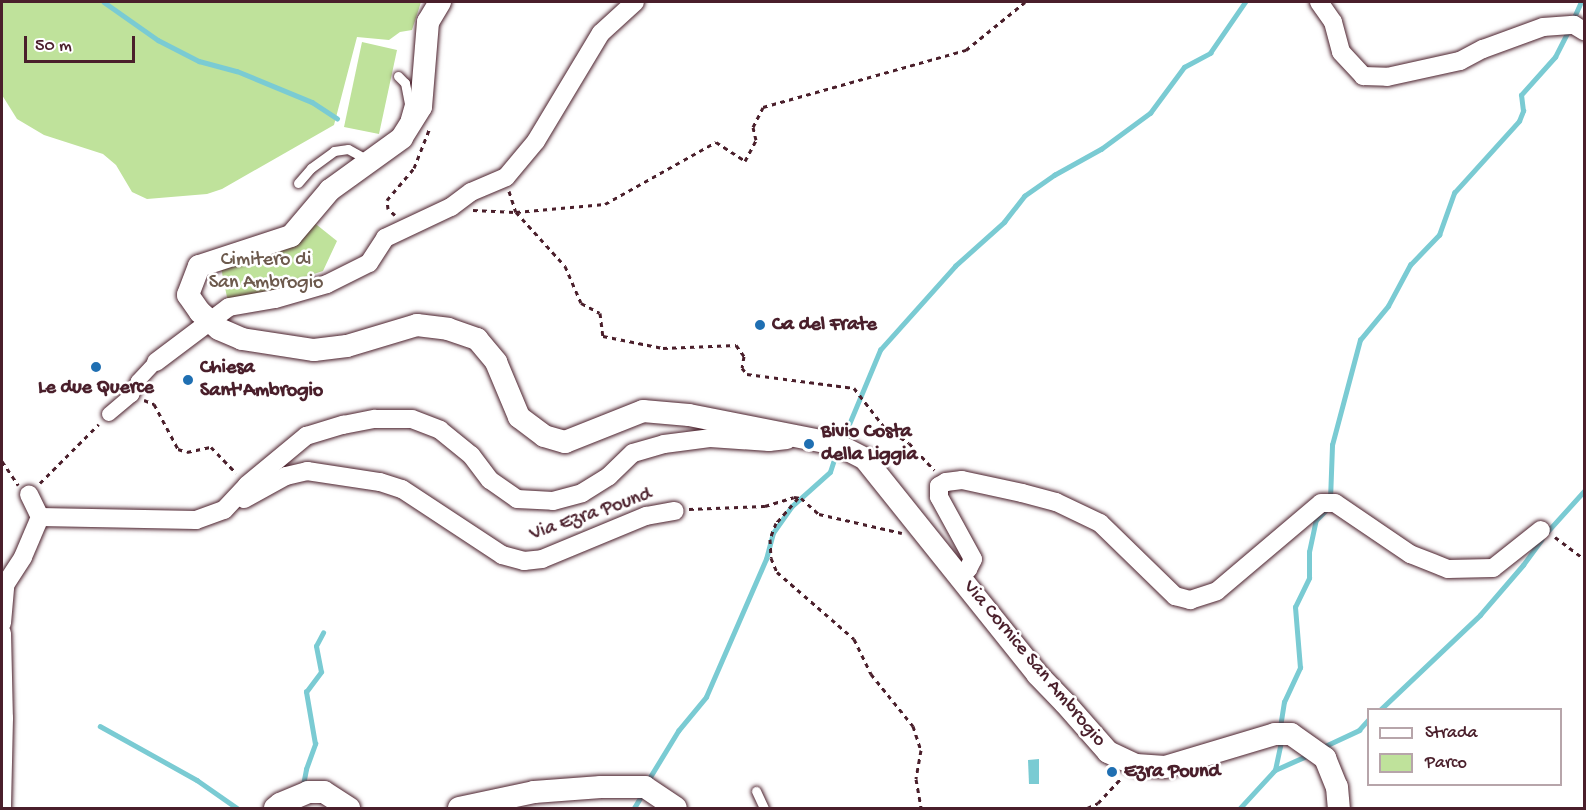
<!DOCTYPE html>
<html>
<head>
<meta charset="utf-8">
<style>
  body { margin:0 }
  #map { position:relative; width:1586px; height:810px; overflow:hidden; background:#fff; font-family:"Gochi Hand",sans-serif }
  div>[style] { position:absolute }
  .green>* { inset:0; background:#bfe29b }
  .water>* { inset:0; background:#7acbd3 }
  .stream>* { height:4.5px; margin:-2.25px; padding:0 2.25px; transform-origin:2.25px; border-radius:2.25px; background:#7acbd3 }
  .path>* { height:3px; margin-top:-1.5px; transform-origin:0; background:repeating-linear-gradient(90deg,#4a1f2b 0 4.5px,transparent 0 9px) }
  .roads { filter:drop-shadow(0 0 2px #4a1f2b) drop-shadow(0 0 2px #4a1f2b) }
  .service>* { height:9px; margin:-4.5px; padding:0 4.5px; transform-origin:4.5px; border-radius:4.5px; background:#fff }
  .pedestrian>* { height:14px; margin:-7px; padding:0 7px; transform-origin:7px; border-radius:7px; background:#fff }
  .minor>* { height:18px; margin:-9px; padding:0 9px; transform-origin:9px; border-radius:9px; background:#fff }
  .tertiary>* { height:22px; margin:-11px; padding:0 11px; transform-origin:11px; border-radius:11px; background:#fff }
  .dots>* { width:16px; height:16px; translate:-50% -50%; box-sizing:border-box; border:3px solid #fff; border-radius:50% }
  span { translate:-50% -50%; white-space:nowrap; text-align:center; line-height:1.15; -webkit-text-stroke:5px #fff; paint-order:stroke }
  .park-label { font-size:20px; color:#6d5a4d }
  .poi-label { font-size:20px; color:#4a1f2b; font-weight:700 }
  .left { translate:0 -50%; text-align:left }
  .street-label { font-size:20px; color:#4a1f2b }
  .frame { position:absolute; inset:0; border:3px solid #4a1f2b; pointer-events:none }
  .legend { position:absolute; left:1367px; top:708px; width:195px; height:78px; box-sizing:border-box; background:#fff; border:2px solid #b7a5aa; margin:0; padding:8px 10px; list-style:none; font-size:18px; color:#4a1f2b }
  .legend li { display:flex; align-items:center; gap:12px; height:30px }
  .legend b { width:30px; border:2px solid #b7a5aa }
  .scale { position:absolute; left:24px; top:36px; width:111px; height:27px; box-sizing:border-box; border:3px solid #4a1f2b; border-top:0; padding-left:8px; font-size:18px; line-height:21px; white-space:nowrap; color:#4a1f2b; -webkit-text-stroke:4px #fff; paint-order:stroke }
</style>
</head>
<body>
<div id="map">
  <div class="green">
    <i style="clip-path:polygon(2px 2px,421px 2px,412px 30px,400px 32px,389px 40px,357px 37px,334px 125px,222px 189px,207px 194px,147px 199px,132px 192px,116px 165px,103px 154px,44px 135px,17px 119px,2px 95px)"></i>
    <i style="clip-path:polygon(362px 42px,397px 50px,379px 134px,344px 127px)"></i>
    <i style="clip-path:polygon(307px 217px,337px 241px,323px 271px,292px 281px,296px 292px,229px 307px,219px 258px)"></i>
  </div>
  <div class="water">
    <i style="clip-path:polygon(1039px 759px,1039px 784px,1029px 784px,1028px 760px)"></i>
  </div>
  <div class="stream">
    <i style="left:104px;top:2px;width:66px;rotate:35.1deg"></i>
    <i style="left:158px;top:40px;width:46px;rotate:27.1deg"></i>
    <i style="left:199px;top:61px;width:39px;rotate:15deg"></i>
    <i style="left:237px;top:71px;width:81px;rotate:22.5deg"></i>
    <i style="left:312px;top:102px;width:30px;rotate:33deg"></i>
    <i style="left:1572px;top:22px;width:22px;rotate:-66deg"></i>
    <i style="left:842px;top:441px;width:99px;rotate:-67.3deg"></i>
    <i style="left:880px;top:350px;width:113px;rotate:-48.2deg"></i>
    <i style="left:955px;top:266px;width:66px;rotate:-41.9deg"></i>
    <i style="left:1004px;top:222px;width:33px;rotate:-52deg"></i>
    <i style="left:1024px;top:196px;width:37px;rotate:-35deg"></i>
    <i style="left:1054px;top:175px;width:54px;rotate:-29deg"></i>
    <i style="left:1101px;top:149px;width:61px;rotate:-36.3deg"></i>
    <i style="left:1150px;top:113px;width:57px;rotate:-53.5deg"></i>
    <i style="left:1184px;top:67px;width:30px;rotate:-28deg"></i>
    <i style="left:1210px;top:53px;width:62px;rotate:-55.5deg"></i>
    <i style="left:1330px;top:500px;width:55px;rotate:-87.9deg"></i>
    <i style="left:1332px;top:445px;width:109px;rotate:-75.1deg"></i>
    <i style="left:1360px;top:340px;width:44px;rotate:-50.5deg"></i>
    <i style="left:1388px;top:306px;width:47px;rotate:-61.8deg"></i>
    <i style="left:1410px;top:265px;width:42px;rotate:-46deg"></i>
    <i style="left:1439px;top:235px;width:45px;rotate:-70.3deg"></i>
    <i style="left:1454px;top:193px;width:97px;rotate:-47.9deg"></i>
    <i style="left:1519px;top:121px;width:11px;rotate:-68deg"></i>
    <i style="left:1523px;top:111px;width:16px;rotate:-97deg"></i>
    <i style="left:1521px;top:95px;width:51px;rotate:-48.2deg"></i>
    <i style="left:1555px;top:57px;width:30px;rotate:-63deg"></i>
    <i style="left:1548px;top:531px;width:54px;rotate:-48deg"></i>
    <i style="left:1380px;top:710px;width:138px;rotate:-43.5deg"></i>
    <i style="left:1480px;top:615px;width:66px;rotate:-49.3deg"></i>
    <i style="left:1523px;top:565px;width:31px;rotate:-54deg"></i>
    <i style="left:100px;top:726px;width:111px;rotate:29.1deg"></i>
    <i style="left:197px;top:780px;width:49px;rotate:35deg"></i>
    <i style="left:1280px;top:727px;width:25px;rotate:-81deg"></i>
    <i style="left:1284px;top:702px;width:38px;rotate:-65deg"></i>
    <i style="left:1300px;top:668px;width:61px;rotate:-94.7deg"></i>
    <i style="left:1295px;top:607px;width:32px;rotate:-64deg"></i>
    <i style="left:1309px;top:578px;width:26px;rotate:-90deg"></i>
    <i style="left:1309px;top:552px;width:33px;rotate:-78deg"></i>
    <i style="left:1316px;top:520px;width:14px;rotate:-45deg"></i>
    <i style="left:1323px;top:747px;width:40px;rotate:-25deg"></i>
    <i style="left:1359px;top:730px;width:13px;rotate:-48deg"></i>
    <i style="left:1275px;top:770px;width:36px;rotate:-24deg"></i>
    <i style="left:647px;top:782px;width:60px;rotate:-58.7deg"></i>
    <i style="left:678px;top:731px;width:44px;rotate:-50.5deg"></i>
    <i style="left:706px;top:697px;width:150px;rotate:-66.5deg"></i>
    <i style="left:766px;top:559px;width:27px;rotate:-75deg"></i>
    <i style="left:773px;top:533px;width:32px;rotate:-55deg"></i>
    <i style="left:791px;top:507px;width:52px;rotate:-41.9deg"></i>
    <i style="left:830px;top:472px;width:22px;rotate:-72deg"></i>
    <i style="left:303px;top:785px;width:16px;rotate:-79deg"></i>
    <i style="left:306px;top:769px;width:27px;rotate:-70deg"></i>
    <i style="left:315px;top:744px;width:53px;rotate:-99.8deg"></i>
    <i style="left:306px;top:692px;width:25px;rotate:-53deg"></i>
    <i style="left:321px;top:672px;width:26px;rotate:-101deg"></i>
    <i style="left:316px;top:646px;width:15px;rotate:-62deg"></i>
    <i style="left:634px;top:808px;width:17px;rotate:-59deg"></i>
    <i style="left:1240px;top:808px;width:52px;rotate:-47.4deg"></i>
    <i style="left:1275px;top:770px;width:30px;rotate:-78deg"></i>
  </div>
  <div class="path">
    <i style="left:509px;top:191px;width:22px;rotate:72deg"></i>
    <i style="left:473px;top:210px;width:43px;rotate:2.7deg"></i>
    <i style="left:516px;top:212px;width:89px;rotate:-5.1deg"></i>
    <i style="left:605px;top:204px;width:127px;rotate:-29.2deg"></i>
    <i style="left:716px;top:142px;width:35px;rotate:33deg"></i>
    <i style="left:745px;top:161px;width:24px;rotate:-62deg"></i>
    <i style="left:756px;top:140px;width:13px;rotate:-103deg"></i>
    <i style="left:753px;top:127px;width:22px;rotate:-63deg"></i>
    <i style="left:763px;top:107px;width:211px;rotate:-15.7deg"></i>
    <i style="left:966px;top:50px;width:76px;rotate:-39.1deg"></i>
    <i style="left:516px;top:212px;width:73px;rotate:47.8deg"></i>
    <i style="left:565px;top:266px;width:40px;rotate:66.6deg"></i>
    <i style="left:581px;top:303px;width:21px;rotate:28deg"></i>
    <i style="left:600px;top:313px;width:23px;rotate:83deg"></i>
    <i style="left:603px;top:336px;width:61px;rotate:11.3deg"></i>
    <i style="left:663px;top:348px;width:73px;rotate:-2.4deg"></i>
    <i style="left:736px;top:345px;width:14px;rotate:54deg"></i>
    <i style="left:744px;top:356px;width:12px;rotate:99deg"></i>
    <i style="left:742px;top:368px;width:8px;rotate:50deg"></i>
    <i style="left:747px;top:374px;width:108px;rotate:7.5deg"></i>
    <i style="left:854px;top:388px;width:51px;rotate:52.2deg"></i>
    <i style="left:885px;top:428px;width:28px;rotate:32deg"></i>
    <i style="left:909px;top:443px;width:37px;rotate:47deg"></i>
    <i style="left:395px;top:215px;width:9px;rotate:-139deg"></i>
    <i style="left:388px;top:209px;width:9px;rotate:-96deg"></i>
    <i style="left:387px;top:200px;width:42px;rotate:-49.8deg"></i>
    <i style="left:414px;top:168px;width:41px;rotate:-68.5deg"></i>
    <i style="left:144px;top:400px;width:11px;rotate:22deg"></i>
    <i style="left:154px;top:404px;width:51px;rotate:61.9deg"></i>
    <i style="left:178px;top:449px;width:9px;rotate:18deg"></i>
    <i style="left:187px;top:452px;width:25px;rotate:-12deg"></i>
    <i style="left:211px;top:447px;width:36px;rotate:46deg"></i>
    <i style="left:2px;top:461px;width:29px;rotate:56deg"></i>
    <i style="left:40px;top:483px;width:83px;rotate:-45deg"></i>
    <i style="left:798px;top:498px;width:33px;rotate:131deg"></i>
    <i style="left:776px;top:523px;width:17px;rotate:111deg"></i>
    <i style="left:770px;top:539px;width:19px;rotate:87deg"></i>
    <i style="left:771px;top:558px;width:15px;rotate:67deg"></i>
    <i style="left:777px;top:572px;width:102px;rotate:41deg"></i>
    <i style="left:854px;top:639px;width:39px;rotate:64deg"></i>
    <i style="left:871px;top:674px;width:67px;rotate:51.1deg"></i>
    <i style="left:913px;top:726px;width:25px;rotate:72deg"></i>
    <i style="left:921px;top:750px;width:29px;rotate:100deg"></i>
    <i style="left:916px;top:779px;width:29px;rotate:80deg"></i>
    <i style="left:689px;top:509px;width:76px;rotate:-2.3deg"></i>
    <i style="left:765px;top:506px;width:30px;rotate:-17deg"></i>
    <i style="left:794px;top:497px;width:7px;rotate:8deg"></i>
    <i style="left:801px;top:498px;width:24px;rotate:42deg"></i>
    <i style="left:819px;top:514px;width:85px;rotate:12.9deg"></i>
    <i style="left:1555px;top:537px;width:36px;rotate:37deg"></i>
    <i style="left:1087px;top:808px;width:12px;rotate:-24deg"></i>
    <i style="left:1098px;top:803px;width:34px;rotate:-47deg"></i>
  </div>
  <div class="roads">
    <div class="service">
      <i style="left:398px;top:76px;width:10px;rotate:45deg"></i>
      <i style="left:405px;top:83px;width:21px;rotate:79deg"></i>
      <i style="left:409px;top:104px;width:15px;rotate:106deg"></i>
      <i style="left:298px;top:183px;width:20px;rotate:-49deg"></i>
      <i style="left:311px;top:168px;width:29px;rotate:-36deg"></i>
      <i style="left:334px;top:151px;width:14px;rotate:-8deg"></i>
      <i style="left:348px;top:149px;width:23px;rotate:29deg"></i>
      <i style="left:756px;top:791px;width:19px;rotate:65deg"></i>
    </div>
    <div class="pedestrian">
      <i style="left:109px;top:414px;width:30px;rotate:-40deg"></i>
      <i style="left:132px;top:395px;width:15px;rotate:-67deg"></i>
      <i style="left:138px;top:381px;width:26px;rotate:-47deg"></i>
    </div>
    <div class="minor">
      <i style="left:1319px;top:2px;width:24px;rotate:55deg"></i>
      <i style="left:1333px;top:22px;width:31px;rotate:75deg"></i>
      <i style="left:1341px;top:52px;width:33px;rotate:47deg"></i>
      <i style="left:1363px;top:76px;width:24px;rotate:2deg"></i>
      <i style="left:1387px;top:77px;width:75px;rotate:-12.4deg"></i>
      <i style="left:1460px;top:61px;width:26px;rotate:-28deg"></i>
      <i style="left:1483px;top:49px;width:64px;rotate:-20.1deg"></i>
      <i style="left:1543px;top:27px;width:31px;rotate:-4deg"></i>
      <i style="left:1574px;top:25px;width:12px;rotate:31deg"></i>
      <i style="left:156px;top:362px;width:91px;rotate:-37deg"></i>
      <i style="left:229px;top:307px;width:47px;rotate:-9.9deg"></i>
      <i style="left:275px;top:299px;width:54px;rotate:-16.1deg"></i>
      <i style="left:327px;top:284px;width:47px;rotate:-26.6deg"></i>
      <i style="left:369px;top:263px;width:30px;rotate:-57deg"></i>
      <i style="left:385px;top:238px;width:73px;rotate:-25.2deg"></i>
      <i style="left:451px;top:207px;width:25px;rotate:-37deg"></i>
      <i style="left:471px;top:192px;width:38px;rotate:-23deg"></i>
      <i style="left:506px;top:177px;width:47px;rotate:-50.2deg"></i>
      <i style="left:536px;top:141px;width:126px;rotate:-59deg"></i>
      <i style="left:601px;top:33px;width:46px;rotate:-42.4deg"></i>
      <i style="left:244px;top:499px;width:48px;rotate:-28.7deg"></i>
      <i style="left:286px;top:476px;width:22px;rotate:-13deg"></i>
      <i style="left:307px;top:471px;width:74px;rotate:8.6deg"></i>
      <i style="left:380px;top:482px;width:23px;rotate:18deg"></i>
      <i style="left:402px;top:489px;width:120px;rotate:33.4deg"></i>
      <i style="left:502px;top:555px;width:23px;rotate:15deg"></i>
      <i style="left:524px;top:561px;width:18px;rotate:-6deg"></i>
      <i style="left:542px;top:559px;width:113px;rotate:-22.5deg"></i>
      <i style="left:646px;top:516px;width:29px;rotate:-10deg"></i>
      <i style="left:40px;top:517px;width:156px;rotate:1.1deg"></i>
      <i style="left:196px;top:520px;width:30px;rotate:-20deg"></i>
      <i style="left:224px;top:510px;width:34px;rotate:-47deg"></i>
      <i style="left:247px;top:485px;width:77px;rotate:-39.7deg"></i>
      <i style="left:306px;top:436px;width:39px;rotate:-17deg"></i>
      <i style="left:343px;top:425px;width:33px;rotate:-11deg"></i>
      <i style="left:375px;top:419px;width:37px"></i>
      <i style="left:412px;top:419px;width:30px;rotate:21deg"></i>
      <i style="left:440px;top:430px;width:40px;rotate:39deg"></i>
      <i style="left:471px;top:455px;width:31px;rotate:53deg"></i>
      <i style="left:490px;top:480px;width:33px;rotate:35deg"></i>
      <i style="left:517px;top:499px;width:36px;rotate:3deg"></i>
      <i style="left:553px;top:501px;width:30px;rotate:-15deg"></i>
      <i style="left:582px;top:493px;width:32px;rotate:-32deg"></i>
      <i style="left:609px;top:476px;width:33px;rotate:-44deg"></i>
      <i style="left:633px;top:453px;width:32px;rotate:-16deg"></i>
      <i style="left:664px;top:444px;width:46px;rotate:-7.4deg"></i>
      <i style="left:710px;top:438px;width:59px;rotate:3.9deg"></i>
      <i style="left:769px;top:442px;width:18px;rotate:-6deg"></i>
      <i style="left:960px;top:576px;width:11px;rotate:-41deg"></i>
      <i style="left:968px;top:569px;width:11px;rotate:-63deg"></i>
      <i style="left:973px;top:559px;width:71px;rotate:-118.7deg"></i>
      <i style="left:939px;top:497px;width:11px;rotate:-90deg"></i>
      <i style="left:939px;top:486px;width:8px;rotate:-30deg"></i>
      <i style="left:946px;top:482px;width:16px;rotate:-7deg"></i>
      <i style="left:962px;top:480px;width:61px;rotate:12.2deg"></i>
      <i style="left:1022px;top:493px;width:35px;rotate:15deg"></i>
      <i style="left:1056px;top:502px;width:49px;rotate:25.5deg"></i>
      <i style="left:1100px;top:523px;width:105px;rotate:44.2deg"></i>
      <i style="left:1175px;top:596px;width:16px;rotate:15deg"></i>
      <i style="left:1190px;top:600px;width:28px;rotate:-18deg"></i>
      <i style="left:1217px;top:591px;width:136px;rotate:-40.2deg"></i>
      <i style="left:1321px;top:503px;width:14px"></i>
      <i style="left:1335px;top:503px;width:91px;rotate:34.2deg"></i>
      <i style="left:1410px;top:554px;width:41px;rotate:21.5deg"></i>
      <i style="left:1448px;top:569px;width:45px;rotate:-1.3deg"></i>
      <i style="left:1493px;top:568px;width:61px;rotate:-38.4deg"></i>
      <i style="left:2px;top:623px;width:38px;rotate:-85deg"></i>
      <i style="left:5px;top:585px;width:33px;rotate:-57deg"></i>
      <i style="left:23px;top:557px;width:43px;rotate:-67deg"></i>
      <i style="left:40px;top:517px;width:25px;rotate:-116deg"></i>
      <i style="left:2px;top:633px;width:85px;rotate:88.7deg"></i>
      <i style="left:4px;top:718px;width:90px;rotate:91.3deg"></i>
    </div>
    <div class="tertiary">
      <i style="left:440px;top:2px;width:23px;rotate:121deg"></i>
      <i style="left:428px;top:22px;width:85px;rotate:94.7deg"></i>
      <i style="left:421px;top:107px;width:36px;rotate:122deg"></i>
      <i style="left:402px;top:138px;width:89px;rotate:144.2deg"></i>
      <i style="left:330px;top:190px;width:60px;rotate:130.3deg"></i>
      <i style="left:291px;top:236px;width:97px;rotate:161.9deg"></i>
      <i style="left:199px;top:266px;width:31px;rotate:111deg"></i>
      <i style="left:188px;top:295px;width:21px;rotate:55deg"></i>
      <i style="left:200px;top:312px;width:25px;rotate:42deg"></i>
      <i style="left:219px;top:329px;width:25px;rotate:23deg"></i>
      <i style="left:242px;top:339px;width:73px;rotate:8.7deg"></i>
      <i style="left:314px;top:350px;width:33px;rotate:-7deg"></i>
      <i style="left:347px;top:346px;width:73px;rotate:-16.7deg"></i>
      <i style="left:417px;top:325px;width:31px;rotate:7deg"></i>
      <i style="left:448px;top:329px;width:31px;rotate:19deg"></i>
      <i style="left:477px;top:339px;width:30px;rotate:50deg"></i>
      <i style="left:496px;top:362px;width:60px;rotate:67.3deg"></i>
      <i style="left:519px;top:417px;width:31px;rotate:37deg"></i>
      <i style="left:544px;top:436px;width:22px;rotate:16deg"></i>
      <i style="left:565px;top:442px;width:84px;rotate:-21.7deg"></i>
      <i style="left:643px;top:411px;width:46px;rotate:5deg"></i>
      <i style="left:689px;top:415px;width:150px;rotate:11.2deg"></i>
      <i style="left:836px;top:444px;width:33px;rotate:27deg"></i>
      <i style="left:865px;top:459px;width:275px;rotate:51.3deg"></i>
      <i style="left:1037px;top:674px;width:40px;rotate:46deg"></i>
      <i style="left:1065px;top:703px;width:65px;rotate:48.7deg"></i>
      <i style="left:1108px;top:752px;width:31px;rotate:25deg"></i>
      <i style="left:1136px;top:765px;width:29px;rotate:4deg"></i>
      <i style="left:1165px;top:767px;width:115px;rotate:-16.7deg"></i>
      <i style="left:1275px;top:734px;width:16px"></i>
      <i style="left:1291px;top:734px;width:42px;rotate:35.2deg"></i>
      <i style="left:1325px;top:758px;width:31px;rotate:68deg"></i>
      <i style="left:1337px;top:787px;width:21px;rotate:85deg"></i>
      <i style="left:275px;top:808px;width:6px;rotate:-39deg"></i>
      <i style="left:280px;top:804px;width:30px;rotate:-23deg"></i>
      <i style="left:308px;top:792px;width:16px"></i>
      <i style="left:324px;top:792px;width:30px;rotate:33deg"></i>
      <i style="left:459px;top:808px;width:77px;rotate:-12deg"></i>
      <i style="left:534px;top:792px;width:67px;rotate:-4.3deg"></i>
      <i style="left:601px;top:787px;width:44px"></i>
      <i style="left:645px;top:787px;width:37px;rotate:34deg"></i>
    </div>
  </div>
  <div class="dots">
    <i style="left:760px;top:325px;background:#1f6fb2"></i>
    <i style="left:96px;top:367px;background:#1f6fb2"></i>
    <i style="left:188px;top:380px;background:#1f6fb2"></i>
    <i style="left:809px;top:444px;background:#1f6fb2"></i>
    <i style="left:1112px;top:772px;background:#1f6fb2"></i>
  </div>
  <div class="park-label">
    <span style="left:266px;top:272px">Cimitero di<br>San Ambrogio</span>
  </div>
  <div class="poi-label">
    <span class="left" style="left:772px;top:325px">Ca del Frate</span>
    <span class="left" style="left:200px;top:380px">Chiesa<br>Sant'Ambrogio</span>
    <span style="left:96px;top:388px">Le due Querce</span>
    <span class="left" style="left:821px;top:444px">Bivio Costa<br>della Liggia</span>
    <span class="left" style="left:1124px;top:772px">Ezra Pound</span>
  </div>
  <div class="street-label">
    <span style="left:591px;top:515px;rotate:-19deg">Via Ezra Pound</span>
    <span style="left:1034px;top:664px;rotate:50deg">Via Cornice San Ambrogio</span>
  </div>
  <div class="frame"></div>
  <ul class="legend">
  <li><b style="height:8px;background:#fff"></b>Strada</li>
  <li><b style="height:16px;background:#bfe29b"></b>Parco</li>
  </ul>
  <div class="scale">50 m</div>
</div>
</body>
</html>
